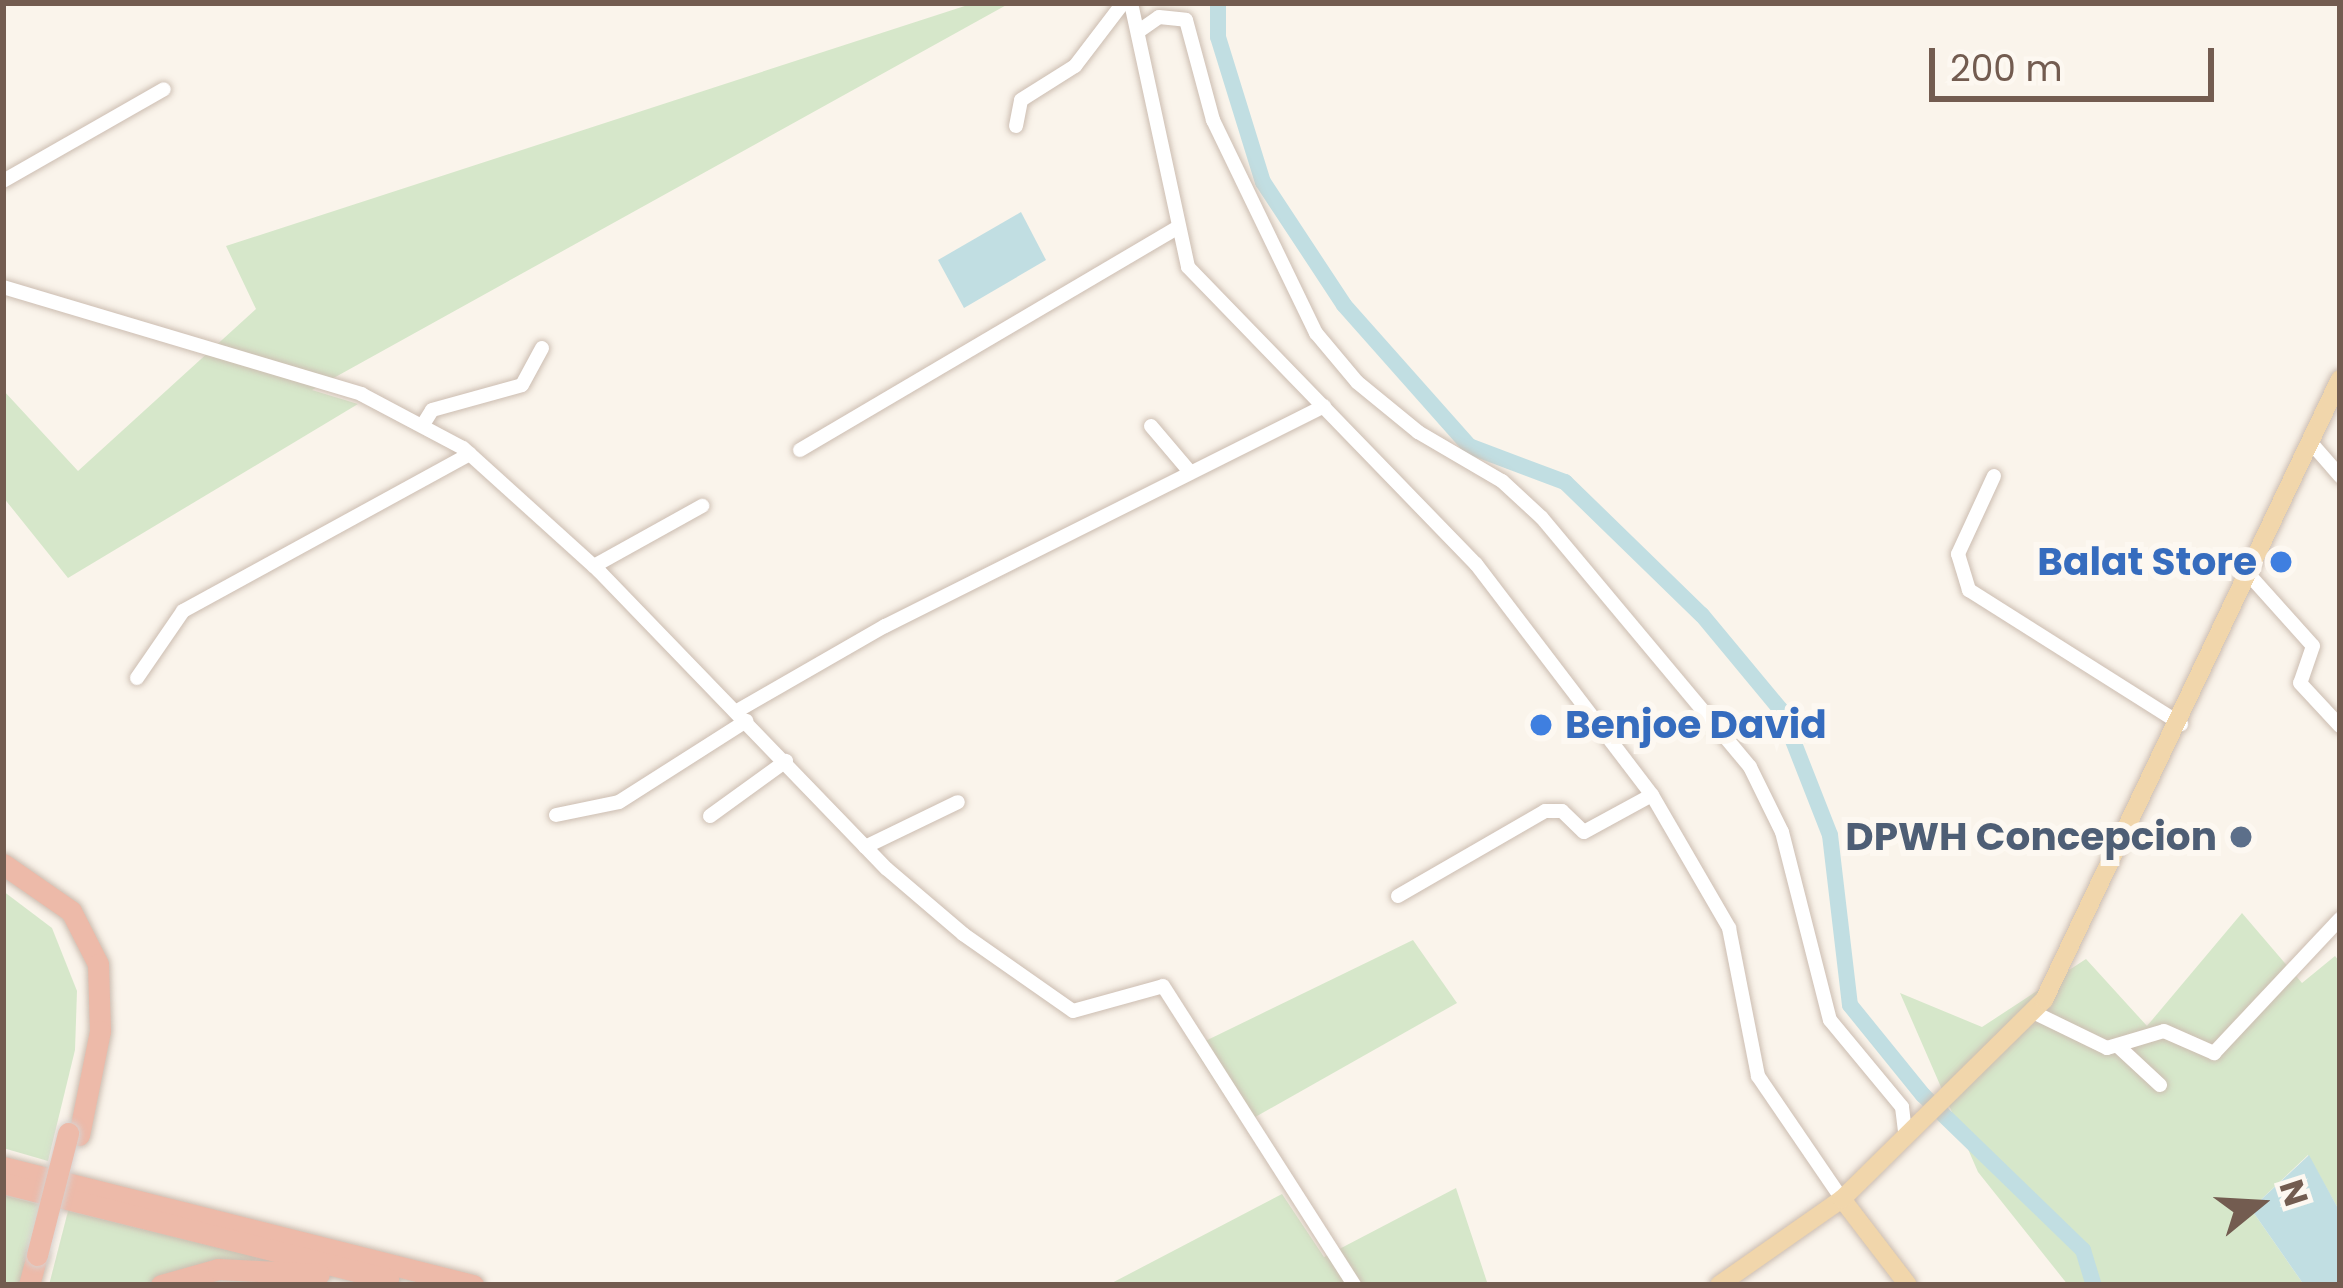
<!DOCTYPE html>
<html>
<head>
<meta charset="utf-8">
<style>
  body { margin:0 }
  #map { position:relative; width:2343px; height:1288px; overflow:hidden; background:#faf4eb; font-family:Poppins,sans-serif }
  div>[style] { position:absolute }
  .green>* { inset:0; background:#d6e7ca }
  .water>* { inset:0; background:#c1dee2 }
  .river>* { height:16px; margin:-8px; padding:0 8px; transform-origin:8px; border-radius:8px; background:#c1dee2 }
  .roads { filter:drop-shadow(0 0 3px #ccbdb1) drop-shadow(0 0 3px #ccbdb1) }
  .minor>* { height:14px; margin:-7px; padding:0 7px; transform-origin:7px; border-radius:7px; background:#fff }
  .major>* { height:18px; margin:-9px; padding:0 9px; transform-origin:9px; border-radius:9px; background:#f1d6ab }
  .highway>* { height:21px; margin:-10.5px; padding:0 10.5px; transform-origin:10.5px; border-radius:10.5px; background:#edbaa9 }
  .bridges { filter:drop-shadow(0 0 3px #d8d1ce) drop-shadow(0 0 3px #d8d1ce) }
  .highway-bridge>* { height:21px; margin:-10.5px; padding:0 10.5px; transform-origin:10.5px; border-radius:10.5px; background:#edbaa9 }
  .dots>* { width:33px; height:33px; translate:-50% -50%; box-sizing:border-box; border:6px solid #fdf8f1; border-radius:50% }
  span { translate:-50% -50%; white-space:nowrap; text-align:center; line-height:1.15; -webkit-text-stroke:12px #fdf8f1; paint-order:stroke }
  .shop-label { font-size:39px; color:#366cbe; font-weight:700 }
  .right { translate:-100% -50%; text-align:right }
  .left { translate:0 -50%; text-align:left }
  .service-label { font-size:39px; color:#4e5e75; font-weight:700 }
  .frame { position:absolute; inset:0; border:6px solid #735c50; pointer-events:none }
  .north { position:absolute; left:2199px; top:1144px; width:120px; height:120px; -webkit-text-stroke:9px #fdf8f1; paint-order:stroke; rotate:72deg; font-size:33px; font-weight:700; line-height:48px; text-align:center; color:#735c50 }
  .north::after { content:''; display:block; margin:auto; width:42px; height:54px; background:#735c50; clip-path:polygon(50% 0,100% 100%,50% 72%,0 100%) }
  .scale { position:absolute; left:1929px; top:48px; width:285px; height:54px; box-sizing:border-box; border:6px solid #735c50; border-top:0; padding-left:15px; font-size:36px; line-height:42px; white-space:nowrap; color:#735c50; -webkit-text-stroke:9px #fdf8f1; paint-order:stroke }
</style>
</head>
<body>
<div id="map">
  <div class="green">
    <i style="clip-path:polygon(974px 3px,1010px 3px,312px 390px,358px 404px,68px 578px,3px 497px,3px 390px,78px 471px,256px 309px,226px 246px)"></i>
    <i style="clip-path:polygon(3px 891px,52px 928px,77px 991px,75px 1050px,48px 1161px,3px 1148px)"></i>
    <i style="clip-path:polygon(2242px 913px,2302px 983px,2335px 956px,2340px 962px,2340px 1212px,2308px 1155px,2251px 1209px,2304px 1285px,2068px 1285px,1978px 1172px,1900px 993px,1982px 1027px,2086px 959px,2147px 1026px)"></i>
    <i style="clip-path:polygon(1413px 940px,1457px 1003px,1243px 1124px,1193px 1047px)"></i>
    <i style="clip-path:polygon(1456px 1188px,1488px 1285px,1108px 1285px,1282px 1194px,1324px 1257px)"></i>
    <i style="clip-path:polygon(3px 1195px,41px 1205px,21px 1285px,3px 1285px)"></i>
    <i style="clip-path:polygon(68px 1211px,256px 1257px,255px 1261px,144px 1285px,49px 1285px)"></i>
  </div>
  <div class="water">
    <i style="clip-path:polygon(1021px 212px,1046px 260px,964px 308px,938px 260px)"></i>
    <i style="clip-path:polygon(2309px 1155px,2340px 1212px,2340px 1285px,2304px 1285px,2251px 1209px)"></i>
  </div>
  <div class="river">
    <i style="left:1218px;top:3px;width:34px;rotate:90deg"></i>
    <i style="left:1218px;top:37px;width:152px;rotate:72.8deg"></i>
    <i style="left:1263px;top:182px;width:147px;rotate:56.6deg"></i>
    <i style="left:1344px;top:305px;width:188px;rotate:48.4deg"></i>
    <i style="left:1469px;top:446px;width:103px;rotate:20.6deg"></i>
    <i style="left:1565px;top:482px;width:191px;rotate:44.2deg"></i>
    <i style="left:1702px;top:615px;width:124px;rotate:50.3deg"></i>
    <i style="left:1781px;top:710px;width:134px;rotate:68.6deg"></i>
    <i style="left:1830px;top:835px;width:171px;rotate:83.3deg"></i>
    <i style="left:1850px;top:1005px;width:116px;rotate:51deg"></i>
    <i style="left:1923px;top:1095px;width:223px;rotate:44.1deg"></i>
    <i style="left:2083px;top:1250px;width:37px;rotate:73deg"></i>
  </div>
  <div class="roads">
    <div class="minor">
      <i style="left:1131px;top:3px;width:270px;rotate:77.8deg"></i>
      <i style="left:1188px;top:267px;width:414px;rotate:45.9deg"></i>
      <i style="left:1476px;top:564px;width:290px;rotate:52.7deg"></i>
      <i style="left:1652px;top:795px;width:154px;rotate:59.9deg"></i>
      <i style="left:1729px;top:928px;width:151px;rotate:78.9deg"></i>
      <i style="left:1758px;top:1076px;width:149px;rotate:55.7deg"></i>
      <i style="left:1139px;top:31px;width:24px;rotate:-35deg"></i>
      <i style="left:1159px;top:17px;width:27px;rotate:6deg"></i>
      <i style="left:1186px;top:20px;width:104px;rotate:74.9deg"></i>
      <i style="left:1213px;top:120px;width:237px;rotate:64.2deg"></i>
      <i style="left:1316px;top:333px;width:64px;rotate:50.1deg"></i>
      <i style="left:1357px;top:382px;width:79px;rotate:39.3deg"></i>
      <i style="left:1418px;top:432px;width:97px;rotate:30.3deg"></i>
      <i style="left:1502px;top:481px;width:54px;rotate:42.8deg"></i>
      <i style="left:1542px;top:518px;width:324px;rotate:50.1deg"></i>
      <i style="left:1750px;top:767px;width:72px;rotate:63.8deg"></i>
      <i style="left:1782px;top:832px;width:194px;rotate:75.7deg"></i>
      <i style="left:1830px;top:1020px;width:113px;rotate:50.4deg"></i>
      <i style="left:1902px;top:1107px;width:31px;rotate:83deg"></i>
      <i style="left:1016px;top:126px;width:26px;rotate:-79deg"></i>
      <i style="left:1021px;top:100px;width:64px;rotate:-32.2deg"></i>
      <i style="left:1075px;top:66px;width:79px;rotate:-52.7deg"></i>
      <i style="left:3px;top:181px;width:185px;rotate:-29.7deg"></i>
      <i style="left:3px;top:287px;width:374px;rotate:16.6deg"></i>
      <i style="left:361px;top:394px;width:115px;rotate:27.9deg"></i>
      <i style="left:463px;top:448px;width:183px;rotate:42.1deg"></i>
      <i style="left:599px;top:571px;width:414px;rotate:46deg"></i>
      <i style="left:887px;top:869px;width:100px;rotate:40.5deg"></i>
      <i style="left:963px;top:934px;width:134px;rotate:35deg"></i>
      <i style="left:1073px;top:1011px;width:93px;rotate:-15.5deg"></i>
      <i style="left:1163px;top:986px;width:355px;rotate:57.4deg"></i>
      <i style="left:424px;top:423px;width:15px;rotate:-58deg"></i>
      <i style="left:432px;top:410px;width:93px;rotate:-15.5deg"></i>
      <i style="left:522px;top:385px;width:42px;rotate:-61.6deg"></i>
      <i style="left:1151px;top:426px;width:60px;rotate:49.7deg"></i>
      <i style="left:2312px;top:444px;width:43px;rotate:48.8deg"></i>
      <i style="left:800px;top:450px;width:439px;rotate:-30.5deg"></i>
      <i style="left:1994px;top:476px;width:86px;rotate:114.8deg"></i>
      <i style="left:1958px;top:554px;width:38px;rotate:73deg"></i>
      <i style="left:1969px;top:590px;width:251px;rotate:32.3deg"></i>
      <i style="left:594px;top:566px;width:124px;rotate:-29.1deg"></i>
      <i style="left:2252px;top:578px;width:91px;rotate:48.1deg"></i>
      <i style="left:2313px;top:646px;width:39px;rotate:109deg"></i>
      <i style="left:2300px;top:683px;width:59px;rotate:47.1deg"></i>
      <i style="left:137px;top:678px;width:81px;rotate:-55.5deg"></i>
      <i style="left:183px;top:611px;width:327px;rotate:-28.7deg"></i>
      <i style="left:737px;top:711px;width:171px;rotate:-29.9deg"></i>
      <i style="left:885px;top:626px;width:491px;rotate:-26.6deg"></i>
      <i style="left:556px;top:815px;width:64px;rotate:-11.7deg"></i>
      <i style="left:619px;top:802px;width:151px;rotate:-32.5deg"></i>
      <i style="left:710px;top:816px;width:94px;rotate:-35.9deg"></i>
      <i style="left:865px;top:847px;width:103px;rotate:-25.8deg"></i>
      <i style="left:1398px;top:896px;width:170px;rotate:-30deg"></i>
      <i style="left:1545px;top:811px;width:17px"></i>
      <i style="left:1562px;top:811px;width:30px;rotate:44deg"></i>
      <i style="left:1584px;top:832px;width:77px;rotate:-28.6deg"></i>
      <i style="left:2035px;top:1013px;width:80px;rotate:25.9deg"></i>
      <i style="left:2107px;top:1048px;width:59px;rotate:-16.6deg"></i>
      <i style="left:2164px;top:1031px;width:55px;rotate:23.7deg"></i>
      <i style="left:2214px;top:1053px;width:184px;rotate:-46.8deg"></i>
      <i style="left:2119px;top:1047px;width:56px;rotate:42.8deg"></i>
    </div>
    <div class="major">
      <i style="left:1842px;top:1199px;width:108px;rotate:52.5deg"></i>
      <i style="left:1719px;top:1285px;width:150px;rotate:-35deg"></i>
      <i style="left:1842px;top:1199px;width:284px;rotate:-44.6deg"></i>
      <i style="left:2044px;top:1000px;width:688px;rotate:-64.52deg"></i>
    </div>
    <div class="highway">
      <i style="left:3px;top:864px;width:83px;rotate:34.7deg"></i>
      <i style="left:71px;top:911px;width:59px;rotate:63deg"></i>
      <i style="left:98px;top:964px;width:67px;rotate:88.3deg"></i>
      <i style="left:100px;top:1031px;width:106px;rotate:101.4deg"></i>
      <i style="left:3px;top:1167px;width:485px;rotate:14.1deg"></i>
      <i style="left:3px;top:1183px;width:397px;rotate:14deg"></i>
      <i style="left:29px;top:1285px;width:31px;rotate:-75deg"></i>
      <i style="left:161px;top:1285px;width:59px;rotate:-15.7deg"></i>
      <i style="left:218px;top:1269px;width:101px;rotate:2.8deg"></i>
    </div>
  </div>
  <div class="bridges">
    <div class="highway-bridge">
      <i style="left:37px;top:1255px;width:126px;rotate:-75.7deg"></i>
    </div>
  </div>
  <div class="dots">
    <i style="left:2281px;top:562px;background:#3f7fe0"></i>
    <i style="left:1541px;top:725px;background:#3f7fe0"></i>
    <i style="left:2241px;top:837px;background:#5c6f8a"></i>
  </div>
  <div class="shop-label">
    <span class="right" style="left:2257px;top:562px">Balat Store</span>
    <span class="left" style="left:1565px;top:725px">Benjoe David</span>
  </div>
  <div class="service-label">
    <span class="right" style="left:2217px;top:837px">DPWH Concepcion</span>
  </div>
  <div class="frame"></div>
  <div class="north">N</div>
  <div class="scale">200 m</div>
</div>
</body>
</html>
